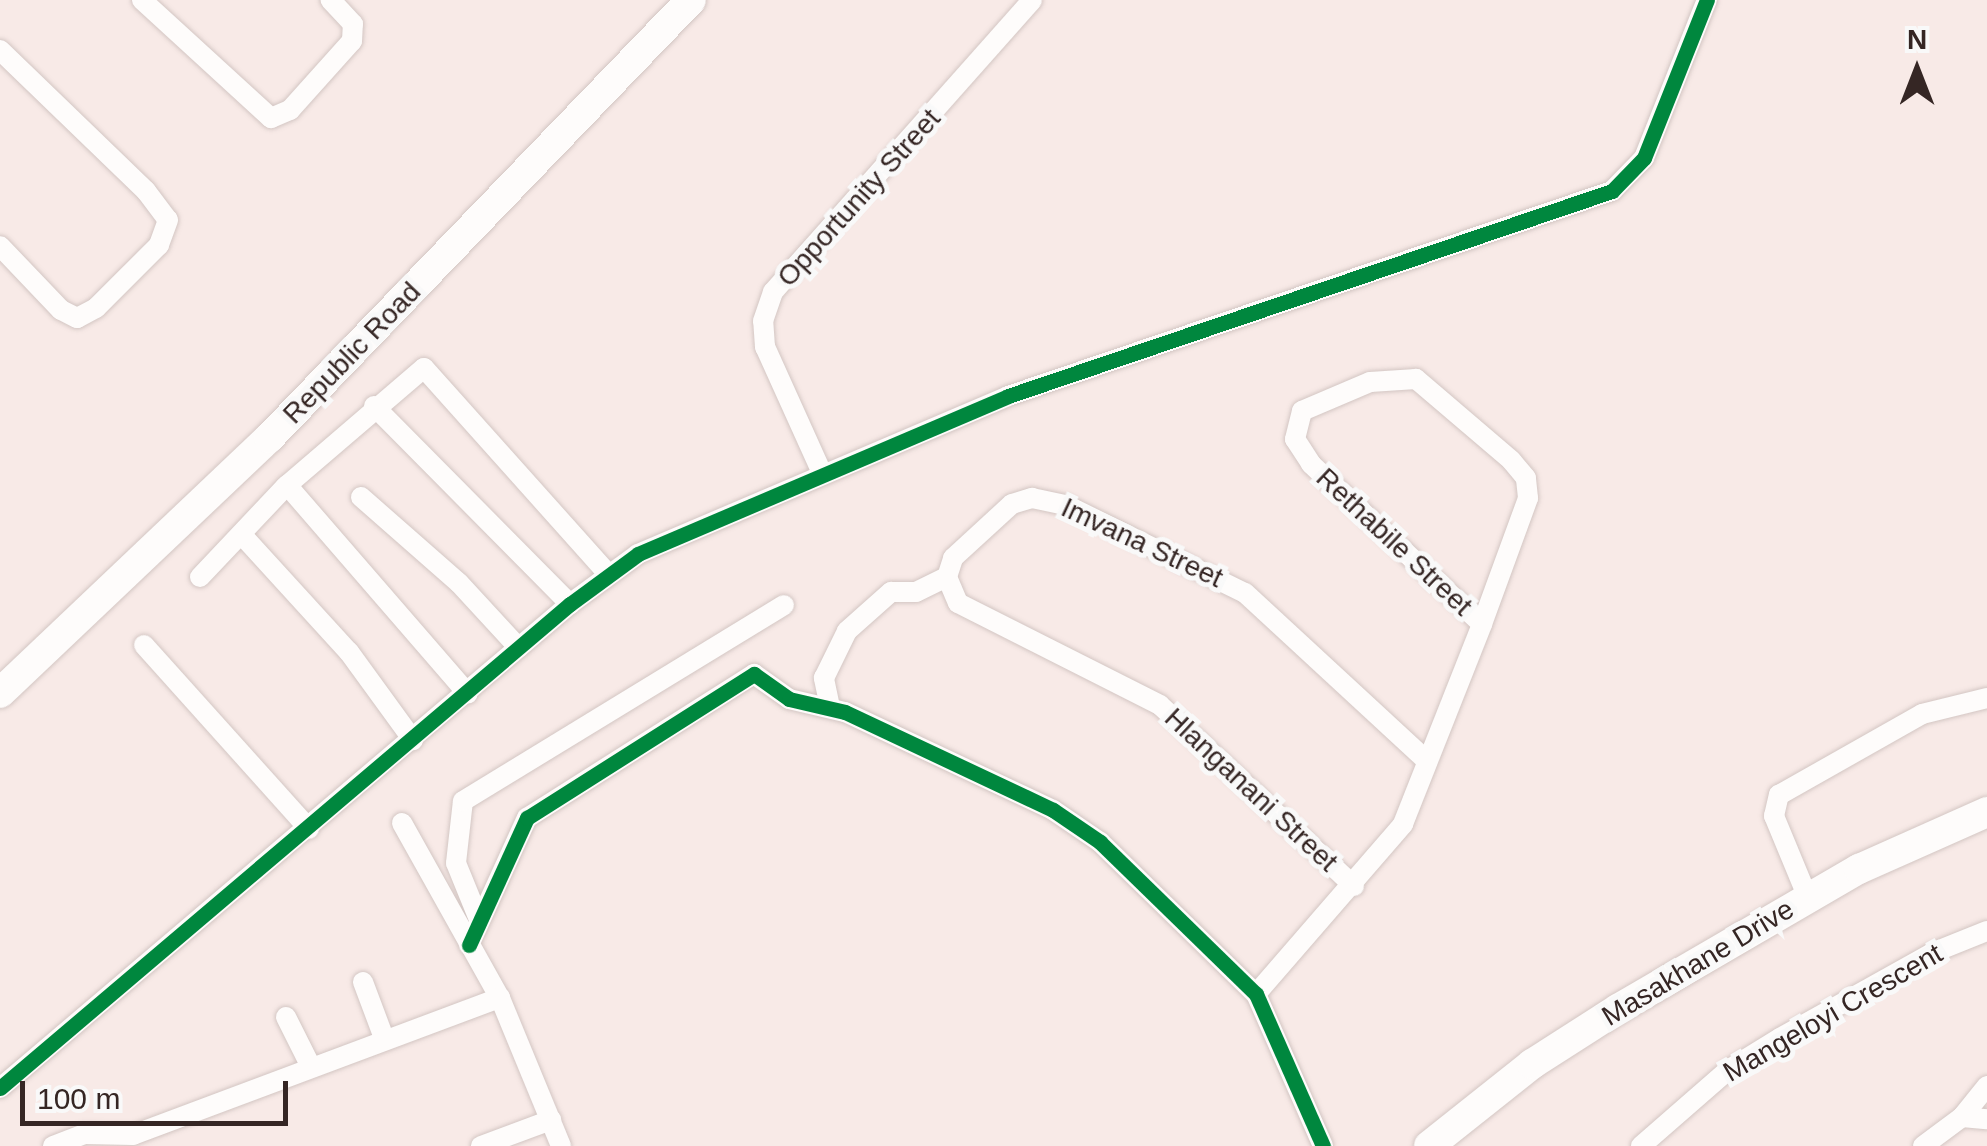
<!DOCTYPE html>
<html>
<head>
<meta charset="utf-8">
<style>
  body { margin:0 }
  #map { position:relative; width:1987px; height:1146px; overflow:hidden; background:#f8eae7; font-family:Helvetica,sans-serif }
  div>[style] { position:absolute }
  .roads { filter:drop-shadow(0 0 2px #d3c6c3) drop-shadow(0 0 2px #d3c6c3) }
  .street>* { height:20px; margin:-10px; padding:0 10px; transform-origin:10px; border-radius:10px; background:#fefcfb }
  .secondary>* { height:30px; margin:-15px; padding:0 15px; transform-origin:15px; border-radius:15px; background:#fefcfb }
  .cycleway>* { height:15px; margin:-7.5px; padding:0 7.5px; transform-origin:7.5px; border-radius:7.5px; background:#00873e }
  span { translate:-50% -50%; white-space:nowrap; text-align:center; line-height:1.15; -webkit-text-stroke:10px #f9f9f9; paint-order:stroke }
  .street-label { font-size:28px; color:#352624 }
  .north { position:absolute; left:1867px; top:20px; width:100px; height:100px; -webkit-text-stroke:8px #f9f9f9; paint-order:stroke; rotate:0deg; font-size:28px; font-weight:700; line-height:40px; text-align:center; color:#352624 }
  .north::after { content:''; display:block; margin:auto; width:35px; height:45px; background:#352624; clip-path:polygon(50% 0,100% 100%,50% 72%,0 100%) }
  .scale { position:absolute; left:20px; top:1081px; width:268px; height:45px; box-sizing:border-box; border:5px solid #352624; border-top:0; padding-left:12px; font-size:30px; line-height:35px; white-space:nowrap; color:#352624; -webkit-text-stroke:8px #f9f9f9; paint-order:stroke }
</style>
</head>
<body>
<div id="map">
  <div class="roads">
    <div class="street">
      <i style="left:142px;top:0;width:175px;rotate:42.5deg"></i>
      <i style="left:271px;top:118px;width:21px;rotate:-23deg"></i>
      <i style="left:290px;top:110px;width:93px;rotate:-48.1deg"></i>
      <i style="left:352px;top:41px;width:17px;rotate:-87deg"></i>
      <i style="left:353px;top:24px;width:33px;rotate:-133deg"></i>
      <i style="left:0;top:50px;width:203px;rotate:44deg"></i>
      <i style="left:146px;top:191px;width:36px;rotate:53deg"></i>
      <i style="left:168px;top:220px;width:27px;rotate:110deg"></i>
      <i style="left:159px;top:245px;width:89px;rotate:135deg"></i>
      <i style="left:96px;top:308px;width:21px;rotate:152deg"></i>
      <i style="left:77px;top:318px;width:18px;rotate:-153deg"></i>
      <i style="left:61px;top:310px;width:88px;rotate:-133.6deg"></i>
      <i style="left:374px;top:406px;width:279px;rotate:45.3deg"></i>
      <i style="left:822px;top:473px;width:138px;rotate:-114.3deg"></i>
      <i style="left:765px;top:347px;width:26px;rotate:-94deg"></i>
      <i style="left:763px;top:321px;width:31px;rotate:-71deg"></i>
      <i style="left:773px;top:292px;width:390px;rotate:-48.4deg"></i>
      <i style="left:287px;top:485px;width:276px;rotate:49.1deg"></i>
      <i style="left:361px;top:497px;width:130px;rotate:41.3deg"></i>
      <i style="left:459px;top:583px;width:88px;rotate:47.3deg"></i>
      <i style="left:242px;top:535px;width:159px;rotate:47.6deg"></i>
      <i style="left:349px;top:652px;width:109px;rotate:54deg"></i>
      <i style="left:200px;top:577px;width:124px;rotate:-46.6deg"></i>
      <i style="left:285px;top:487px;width:183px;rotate:-40.6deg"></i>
      <i style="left:424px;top:368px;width:275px;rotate:48.2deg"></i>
      <i style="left:144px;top:645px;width:247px;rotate:48.1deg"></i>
      <i style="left:830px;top:707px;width:30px;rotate:-102deg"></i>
      <i style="left:824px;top:678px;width:52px;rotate:-63.9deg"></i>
      <i style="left:847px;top:631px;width:59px;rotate:-41.6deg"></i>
      <i style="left:891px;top:592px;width:25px"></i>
      <i style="left:916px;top:592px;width:34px;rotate:-26deg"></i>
      <i style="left:402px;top:823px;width:201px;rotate:60.8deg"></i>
      <i style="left:500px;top:998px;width:160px;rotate:67.6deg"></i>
      <i style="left:1354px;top:886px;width:265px;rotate:-137deg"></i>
      <i style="left:1160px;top:705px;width:226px;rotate:-153.2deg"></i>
      <i style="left:958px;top:603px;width:28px;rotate:-113deg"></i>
      <i style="left:947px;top:577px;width:20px;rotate:-72deg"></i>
      <i style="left:953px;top:558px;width:80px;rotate:-42.5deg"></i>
      <i style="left:1012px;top:504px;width:21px;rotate:-17deg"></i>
      <i style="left:1032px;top:498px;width:35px;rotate:12deg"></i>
      <i style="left:1066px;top:505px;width:199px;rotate:26.2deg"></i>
      <i style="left:1245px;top:593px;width:246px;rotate:42.7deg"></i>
      <i style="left:1808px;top:898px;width:89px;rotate:-112.5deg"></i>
      <i style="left:1774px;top:816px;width:22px;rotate:-77deg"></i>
      <i style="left:1779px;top:795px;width:164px;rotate:-29.5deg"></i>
      <i style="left:1922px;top:714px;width:67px;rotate:-13.8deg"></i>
      <i style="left:478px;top:917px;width:58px;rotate:-112.2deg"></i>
      <i style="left:456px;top:863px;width:62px;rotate:-83.6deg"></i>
      <i style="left:463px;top:801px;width:376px;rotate:-31.4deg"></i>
      <i style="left:469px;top:945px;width:140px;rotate:-65.5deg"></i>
      <i style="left:527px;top:818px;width:269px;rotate:-32.4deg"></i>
      <i style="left:754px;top:674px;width:43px;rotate:35.5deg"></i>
      <i style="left:789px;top:699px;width:57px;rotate:13.1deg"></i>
      <i style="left:845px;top:712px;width:230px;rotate:25.2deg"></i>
      <i style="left:1053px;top:810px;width:57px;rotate:34.2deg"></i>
      <i style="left:1100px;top:842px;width:218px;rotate:44.3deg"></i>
      <i style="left:1256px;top:994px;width:166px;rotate:66.2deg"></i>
      <i style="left:363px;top:982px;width:60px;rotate:69.4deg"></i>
      <i style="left:1256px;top:994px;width:225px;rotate:-49.1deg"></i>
      <i style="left:1403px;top:824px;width:215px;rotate:-68.4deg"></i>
      <i style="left:1482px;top:624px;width:134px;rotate:-69.9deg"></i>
      <i style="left:1528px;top:498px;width:20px;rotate:-96deg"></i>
      <i style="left:1526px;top:478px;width:23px;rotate:-130deg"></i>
      <i style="left:1511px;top:460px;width:125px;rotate:-139.5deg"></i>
      <i style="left:1416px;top:379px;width:46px;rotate:176.3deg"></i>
      <i style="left:1370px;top:382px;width:74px;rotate:156.9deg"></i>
      <i style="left:1302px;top:411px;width:29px;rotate:104deg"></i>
      <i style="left:1295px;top:439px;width:30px;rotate:57deg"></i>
      <i style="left:1311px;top:464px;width:234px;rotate:43.1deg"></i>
      <i style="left:286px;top:1017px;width:54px;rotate:63.4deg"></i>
      <i style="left:0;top:1088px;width:748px;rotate:-40.34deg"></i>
      <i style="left:570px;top:604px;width:84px;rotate:-36.3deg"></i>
      <i style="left:638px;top:554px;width:402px;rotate:-23.1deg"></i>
      <i style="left:1008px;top:396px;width:638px;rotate:-18.75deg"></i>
      <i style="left:1612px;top:191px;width:46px;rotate:-45.9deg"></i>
      <i style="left:1644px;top:158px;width:170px;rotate:-68.3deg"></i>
      <i style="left:1962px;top:1117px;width:40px;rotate:-51deg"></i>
      <i style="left:53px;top:1146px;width:34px;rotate:-21deg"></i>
      <i style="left:85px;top:1134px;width:48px;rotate:1.2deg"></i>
      <i style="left:133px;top:1135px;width:392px;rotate:-20.5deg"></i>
      <i style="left:481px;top:1146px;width:75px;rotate:-20.4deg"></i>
      <i style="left:1641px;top:1146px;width:116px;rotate:-41.1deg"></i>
      <i style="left:1728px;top:1070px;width:61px;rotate:-31.6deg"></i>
      <i style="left:1780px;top:1038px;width:174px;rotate:-29.2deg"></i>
      <i style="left:1932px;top:953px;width:59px;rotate:-21.8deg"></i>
      <i style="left:1923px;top:1146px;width:49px;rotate:-36.6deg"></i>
      <i style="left:1962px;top:1117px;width:25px;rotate:5deg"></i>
    </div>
    <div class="secondary">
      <i style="left:0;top:693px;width:371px;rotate:-43.5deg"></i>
      <i style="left:269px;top:438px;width:608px;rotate:-46.07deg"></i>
      <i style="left:1429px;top:1146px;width:132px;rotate:-38.5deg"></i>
      <i style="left:1532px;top:1064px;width:102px;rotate:-32.6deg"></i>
      <i style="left:1618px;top:1009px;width:279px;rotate:-30.2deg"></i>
      <i style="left:1859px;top:869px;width:140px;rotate:-24deg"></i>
    </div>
  </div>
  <div class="cycleway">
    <i style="left:469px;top:945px;width:140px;rotate:-65.5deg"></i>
    <i style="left:527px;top:818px;width:269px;rotate:-32.4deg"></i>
    <i style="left:754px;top:674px;width:43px;rotate:35.5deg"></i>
    <i style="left:789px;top:699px;width:57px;rotate:13.1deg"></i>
    <i style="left:845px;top:712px;width:230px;rotate:25.2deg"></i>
    <i style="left:1053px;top:810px;width:57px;rotate:34.2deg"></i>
    <i style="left:1100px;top:842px;width:218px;rotate:44.3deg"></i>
    <i style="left:1256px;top:994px;width:166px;rotate:66.2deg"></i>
    <i style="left:0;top:1088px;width:748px;rotate:-40.34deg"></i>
    <i style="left:570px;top:604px;width:84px;rotate:-36.3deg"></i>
    <i style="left:638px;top:554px;width:402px;rotate:-23.1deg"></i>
    <i style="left:1008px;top:396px;width:638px;rotate:-18.75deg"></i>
    <i style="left:1612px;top:191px;width:46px;rotate:-45.9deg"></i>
    <i style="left:1644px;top:158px;width:170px;rotate:-68.3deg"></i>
  </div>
  <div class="street-label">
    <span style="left:859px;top:198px;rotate:-48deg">Opportunity Street</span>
    <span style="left:352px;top:353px;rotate:-46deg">Republic Road</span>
    <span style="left:1394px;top:542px;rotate:43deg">Rethabile Street</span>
    <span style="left:1142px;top:543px;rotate:25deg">Imvana Street</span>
    <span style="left:1251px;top:790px;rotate:43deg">Hlanganani Street</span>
    <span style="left:1698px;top:963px;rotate:-31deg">Masakhane Drive</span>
    <span style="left:1833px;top:1013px;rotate:-30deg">Mangeloyi Crescent</span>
  </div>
  <div class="north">N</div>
  <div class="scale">100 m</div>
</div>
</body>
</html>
